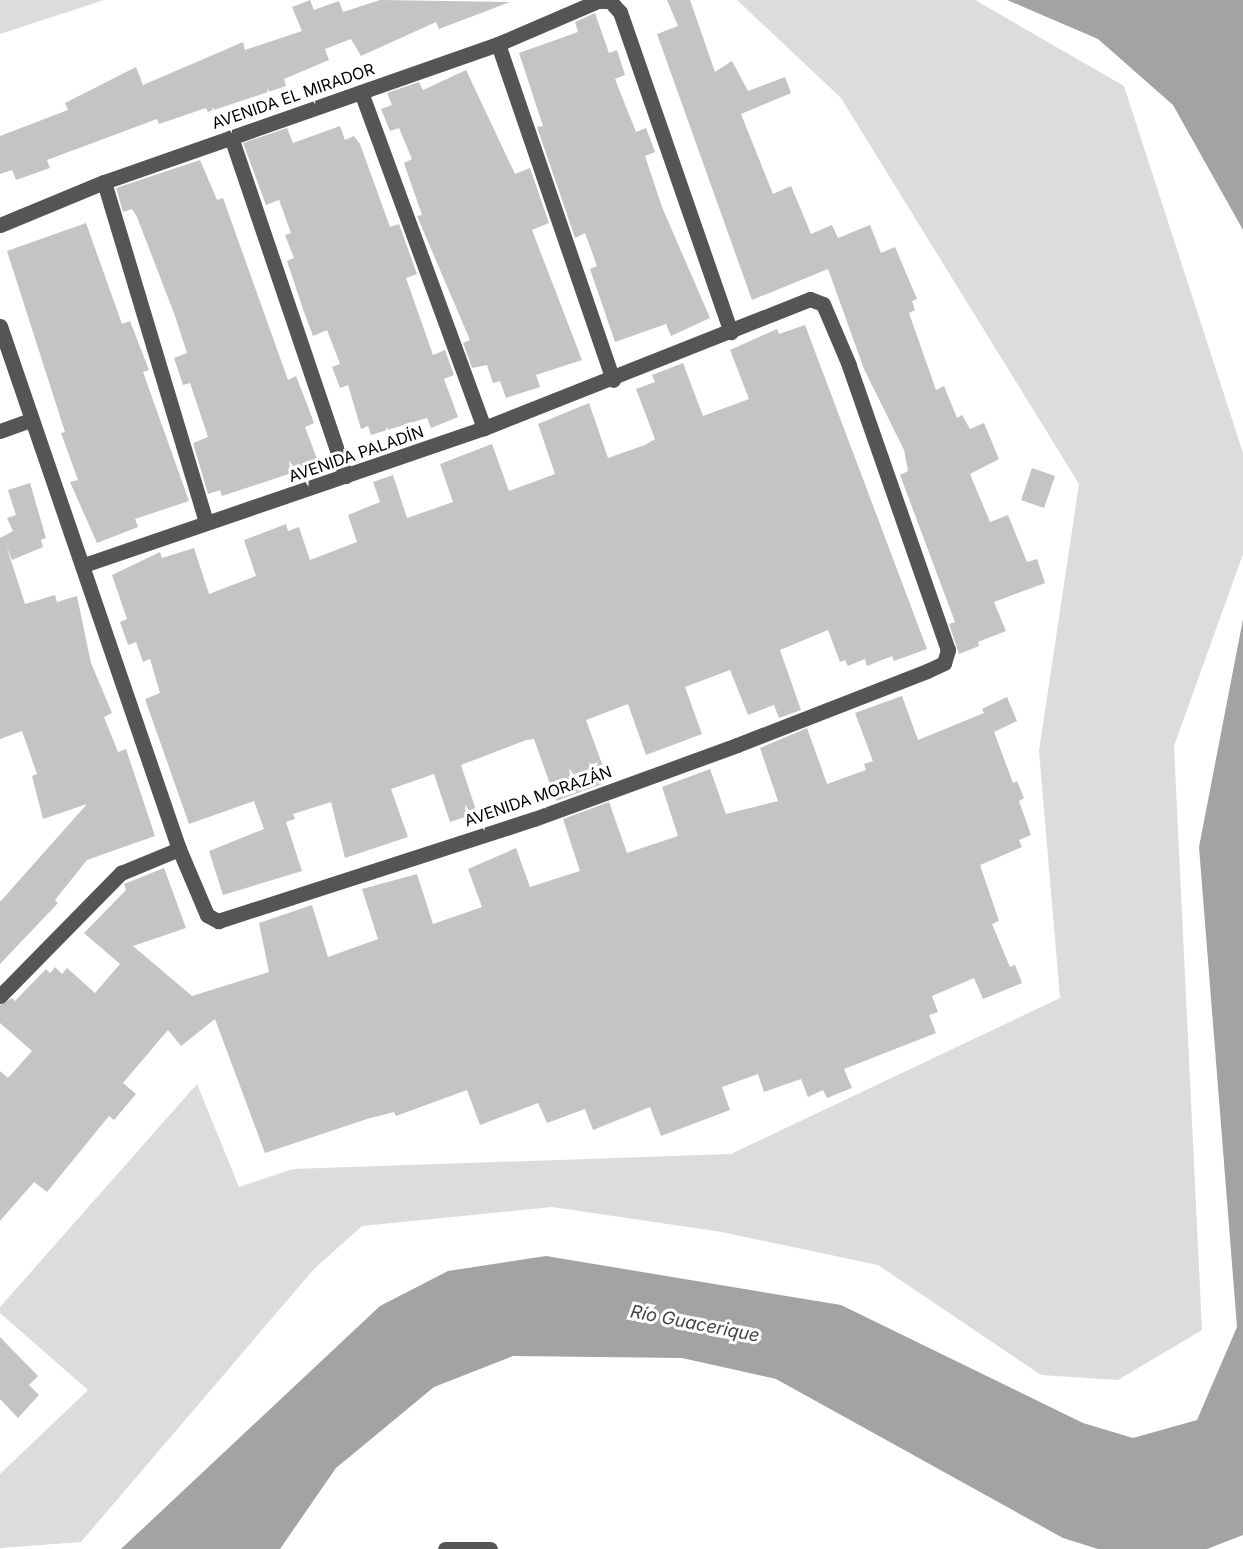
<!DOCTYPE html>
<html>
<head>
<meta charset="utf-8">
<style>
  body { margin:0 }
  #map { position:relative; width:1243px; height:1549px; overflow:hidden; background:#fff; font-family:Inter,sans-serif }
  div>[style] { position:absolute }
  .green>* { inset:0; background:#dcdcdc }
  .water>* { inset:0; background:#a3a3a3 }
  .building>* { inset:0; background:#c4c4c4 }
  .minor>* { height:15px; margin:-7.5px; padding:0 7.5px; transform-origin:7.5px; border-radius:7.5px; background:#555 }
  span { translate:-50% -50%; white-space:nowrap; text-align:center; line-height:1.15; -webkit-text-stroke:6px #fff; paint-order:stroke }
  .street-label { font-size:16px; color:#000 }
  .water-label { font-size:18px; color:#444; font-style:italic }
</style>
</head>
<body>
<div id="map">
  <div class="green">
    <i style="clip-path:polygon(0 0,104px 0,0 34px)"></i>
    <i style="clip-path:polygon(737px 0,975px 0,1124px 86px,1243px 453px,1243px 554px,1174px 746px,1202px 1330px,1118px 1380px,1041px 1375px,878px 1265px,722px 1232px,552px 1207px,362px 1226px,314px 1269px,81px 1542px,0 1548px,0 1474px,88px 1390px,0 1313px,0 1307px,197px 1084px,239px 1187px,293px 1169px,731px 1154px,1060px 998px,1039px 751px,1079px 484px,841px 98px)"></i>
  </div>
  <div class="water">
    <i style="clip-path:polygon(1007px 0,1243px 0,1243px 230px,1173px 105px,1098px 39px)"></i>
    <i style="clip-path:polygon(1243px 619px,1243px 1535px,1207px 1549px,1098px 1549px,1063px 1538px,776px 1379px,682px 1358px,513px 1356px,434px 1387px,336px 1468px,280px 1549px,121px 1549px,380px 1306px,448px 1271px,546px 1256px,841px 1305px,1083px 1423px,1133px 1438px,1197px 1420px,1237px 1327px,1199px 847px)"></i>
  </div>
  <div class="building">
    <i style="clip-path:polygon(310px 0,314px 10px,339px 1px,343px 12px,380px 0,510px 2px,439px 29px,436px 22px,361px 56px,351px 39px,325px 49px,329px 60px,284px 79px,286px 86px,208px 112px,206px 108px,159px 124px,157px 119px,47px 160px,50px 168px,16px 180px,12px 170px,0 174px,0 136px,68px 110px,65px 103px,136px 67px,143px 85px,243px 42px,245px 50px,302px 31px,292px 7px)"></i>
    <i style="clip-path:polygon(667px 0,690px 0,715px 72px,732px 61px,748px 91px,785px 77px,791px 93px,741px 114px,773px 194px,791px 186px,811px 234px,832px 225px,838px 238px,870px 225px,881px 253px,895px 247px,917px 299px,912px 301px,915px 310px,909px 313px,936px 390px,944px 386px,957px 418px,962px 415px,970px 429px,984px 423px,999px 459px,970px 474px,990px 522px,1008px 515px,1027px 562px,1037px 559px,1045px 583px,994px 602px,1006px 631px,978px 642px,979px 646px,959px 654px,949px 624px,955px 622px,900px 475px,908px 471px,904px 450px,864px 369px,828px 269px,752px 300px,657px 34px,678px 26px)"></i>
    <i style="clip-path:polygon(595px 13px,609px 53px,617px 50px,625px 75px,615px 79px,636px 132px,646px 128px,655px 152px,645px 156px,662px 207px,710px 318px,671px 336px,666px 324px,615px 342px,590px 269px,597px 266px,585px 233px,575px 238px,537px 127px,543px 126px,519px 53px,578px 32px,575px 22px)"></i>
    <i style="clip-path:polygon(466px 70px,515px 174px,530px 168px,549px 223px,532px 230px,582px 360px,536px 375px,540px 387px,506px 398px,500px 381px,493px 383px,487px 365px,472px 368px,463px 343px,470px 340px,417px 216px,422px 215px,404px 163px,412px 159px,399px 128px,390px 131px,381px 109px,392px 105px,387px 93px,419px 82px,423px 90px)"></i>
    <i style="clip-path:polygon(340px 126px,345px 140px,354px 136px,360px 144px,390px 227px,399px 224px,417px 274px,406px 278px,433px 355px,445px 350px,454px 375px,444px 379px,458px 417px,431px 428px,427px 418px,371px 435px,368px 426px,361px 429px,348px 385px,340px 388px,332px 367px,340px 364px,327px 330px,313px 336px,304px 312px,287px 261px,294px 258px,285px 235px,291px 233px,279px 200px,266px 205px,243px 143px,287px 128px,293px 143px)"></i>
    <i style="clip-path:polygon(200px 160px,217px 200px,223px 198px,288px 380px,296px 376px,305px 399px,314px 423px,305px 427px,319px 464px,222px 496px,220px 490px,208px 494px,193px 443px,208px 437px,190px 383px,183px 385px,174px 358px,187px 353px,175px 316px,137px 217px,132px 209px,123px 212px,116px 188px)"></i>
    <i style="clip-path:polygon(86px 223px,122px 324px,130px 321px,149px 370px,143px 372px,189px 501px,135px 519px,138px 527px,97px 543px,70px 482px,78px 480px,61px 433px,65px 432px,7px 251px)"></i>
    <i style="clip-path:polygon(805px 325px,927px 649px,894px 661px,892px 656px,867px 666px,865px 659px,848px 666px,845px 660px,840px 662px,828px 630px,780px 650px,801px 710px,779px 718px,774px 705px,748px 715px,730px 670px,685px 687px,702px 734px,646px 755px,628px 704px,586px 720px,605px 772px,599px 775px,602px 784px,556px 801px,534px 739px,526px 740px,461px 765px,477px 813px,450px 822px,434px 774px,391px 789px,408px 837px,345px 858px,331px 802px,293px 814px,295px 819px,286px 822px,302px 871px,223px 895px,209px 851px,264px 829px,254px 801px,189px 824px,145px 699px,160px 693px,150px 659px,143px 662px,136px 642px,128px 645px,120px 622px,127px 619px,112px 575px,160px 552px,162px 558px,194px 548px,209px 594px,256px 576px,244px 540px,286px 524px,288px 531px,299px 527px,310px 560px,357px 542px,348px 515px,380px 502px,373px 482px,393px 475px,407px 518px,453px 502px,440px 464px,492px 444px,509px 491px,555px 474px,538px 424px,589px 403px,608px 458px,645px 445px,655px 439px,636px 389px,655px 382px,652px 375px,683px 363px,703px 416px,749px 399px,730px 350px,777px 329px,779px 334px)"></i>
    <i style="clip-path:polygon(1032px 468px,1055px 476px,1044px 508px,1021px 500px)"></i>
    <i style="clip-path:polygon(30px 483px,46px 538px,41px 540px,43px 547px,12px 560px,6px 545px,25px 604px,55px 595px,57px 602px,77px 596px,91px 663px,112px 713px,104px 717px,118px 752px,126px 749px,155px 836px,87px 860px,55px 900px,58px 903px,0 964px,0 902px,87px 804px,43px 819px,32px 776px,37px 774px,22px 731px,0 739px,0 538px,13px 531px,7px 518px,16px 515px,8px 490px)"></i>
    <i style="clip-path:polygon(902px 696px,918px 740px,984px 713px,982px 709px,1007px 697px,1017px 721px,994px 732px,1013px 783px,1017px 781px,1024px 798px,1019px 801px,1031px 835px,1019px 840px,1022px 847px,980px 865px,999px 921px,992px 924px,1010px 967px,1015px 965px,1022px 983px,983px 999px,974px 978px,932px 996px,938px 1012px,929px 1015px,936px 1033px,844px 1069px,852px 1088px,827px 1098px,823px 1090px,808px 1097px,801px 1079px,764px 1092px,758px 1074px,722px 1087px,730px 1110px,661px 1136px,650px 1107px,593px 1130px,585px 1109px,547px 1123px,538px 1103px,480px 1125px,467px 1090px,396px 1116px,394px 1112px,367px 1119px,265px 1153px,215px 1019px,181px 1046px,168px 1030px,123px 1083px,136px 1094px,114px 1120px,109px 1116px,47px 1192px,34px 1182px,0 1221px,0 1071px,8px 1078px,32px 1051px,0 1023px,0 1005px,12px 998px,15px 1001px,46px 969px,50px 973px,55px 967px,62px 974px,67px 968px,95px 993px,120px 964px,84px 933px,126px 890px,124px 884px,164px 868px,186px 928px,133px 946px,192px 996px,269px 972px,259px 923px,312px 905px,328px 957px,378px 939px,362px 889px,417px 874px,433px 924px,482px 907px,468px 869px,516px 848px,530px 887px,580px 871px,563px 819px,609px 802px,627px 853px,678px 836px,662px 787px,710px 769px,726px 814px,778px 801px,760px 748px,807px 728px,827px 784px,866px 770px,864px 764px,873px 761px,855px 713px)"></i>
    <i style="clip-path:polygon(0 1337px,38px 1376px,29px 1385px,39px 1395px,18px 1418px,0 1399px)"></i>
  </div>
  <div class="minor">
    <i style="left:498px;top:44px;width:355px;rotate:71.1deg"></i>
    <i style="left:361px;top:92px;width:358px;rotate:69.9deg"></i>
    <i style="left:231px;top:137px;width:358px;rotate:71.3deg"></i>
    <i style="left:104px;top:182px;width:355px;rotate:73.3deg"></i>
    <i style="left:0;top:225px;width:113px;rotate:-22.5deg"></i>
    <i style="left:104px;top:182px;width:417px;rotate:-19.3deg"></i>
    <i style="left:498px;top:44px;width:109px;rotate:-23.3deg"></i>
    <i style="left:598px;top:1px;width:12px"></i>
    <i style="left:610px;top:1px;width:15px;rotate:48deg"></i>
    <i style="left:620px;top:12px;width:339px;rotate:70.9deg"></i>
    <i style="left:0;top:326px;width:553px;rotate:71.11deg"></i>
    <i style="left:179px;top:849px;width:72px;rotate:67deg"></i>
    <i style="left:207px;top:915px;width:13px;rotate:29deg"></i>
    <i style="left:218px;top:921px;width:332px;rotate:-17.9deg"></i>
    <i style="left:534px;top:819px;width:216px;rotate:-20deg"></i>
    <i style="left:737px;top:745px;width:204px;rotate:-21.3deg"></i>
    <i style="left:927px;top:671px;width:19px;rotate:-25deg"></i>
    <i style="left:944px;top:663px;width:14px;rotate:-73deg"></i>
    <i style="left:948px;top:650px;width:302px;rotate:-109.2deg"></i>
    <i style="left:849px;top:365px;width:66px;rotate:-113.1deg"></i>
    <i style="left:823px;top:304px;width:14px;rotate:-159deg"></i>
    <i style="left:810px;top:299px;width:351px;rotate:158.4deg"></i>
    <i style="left:484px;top:428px;width:423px;rotate:161.1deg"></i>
    <i style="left:0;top:431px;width:33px;rotate:-20deg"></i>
    <i style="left:0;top:996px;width:173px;rotate:-45.5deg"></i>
    <i style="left:121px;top:873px;width:63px;rotate:-22.5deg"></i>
    <i style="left:445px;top:1549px;width:45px"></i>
  </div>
  <div class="street-label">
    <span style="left:293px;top:96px;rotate:-19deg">AVENIDA EL MIRADOR</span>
    <span style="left:356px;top:454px;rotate:-19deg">AVENIDA PALADÍN</span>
    <span style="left:538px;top:796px;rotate:-19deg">AVENIDA MORAZÁN</span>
  </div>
  <div class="water-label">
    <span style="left:695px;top:1324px;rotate:11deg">Río Guacerique</span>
  </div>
</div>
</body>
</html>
